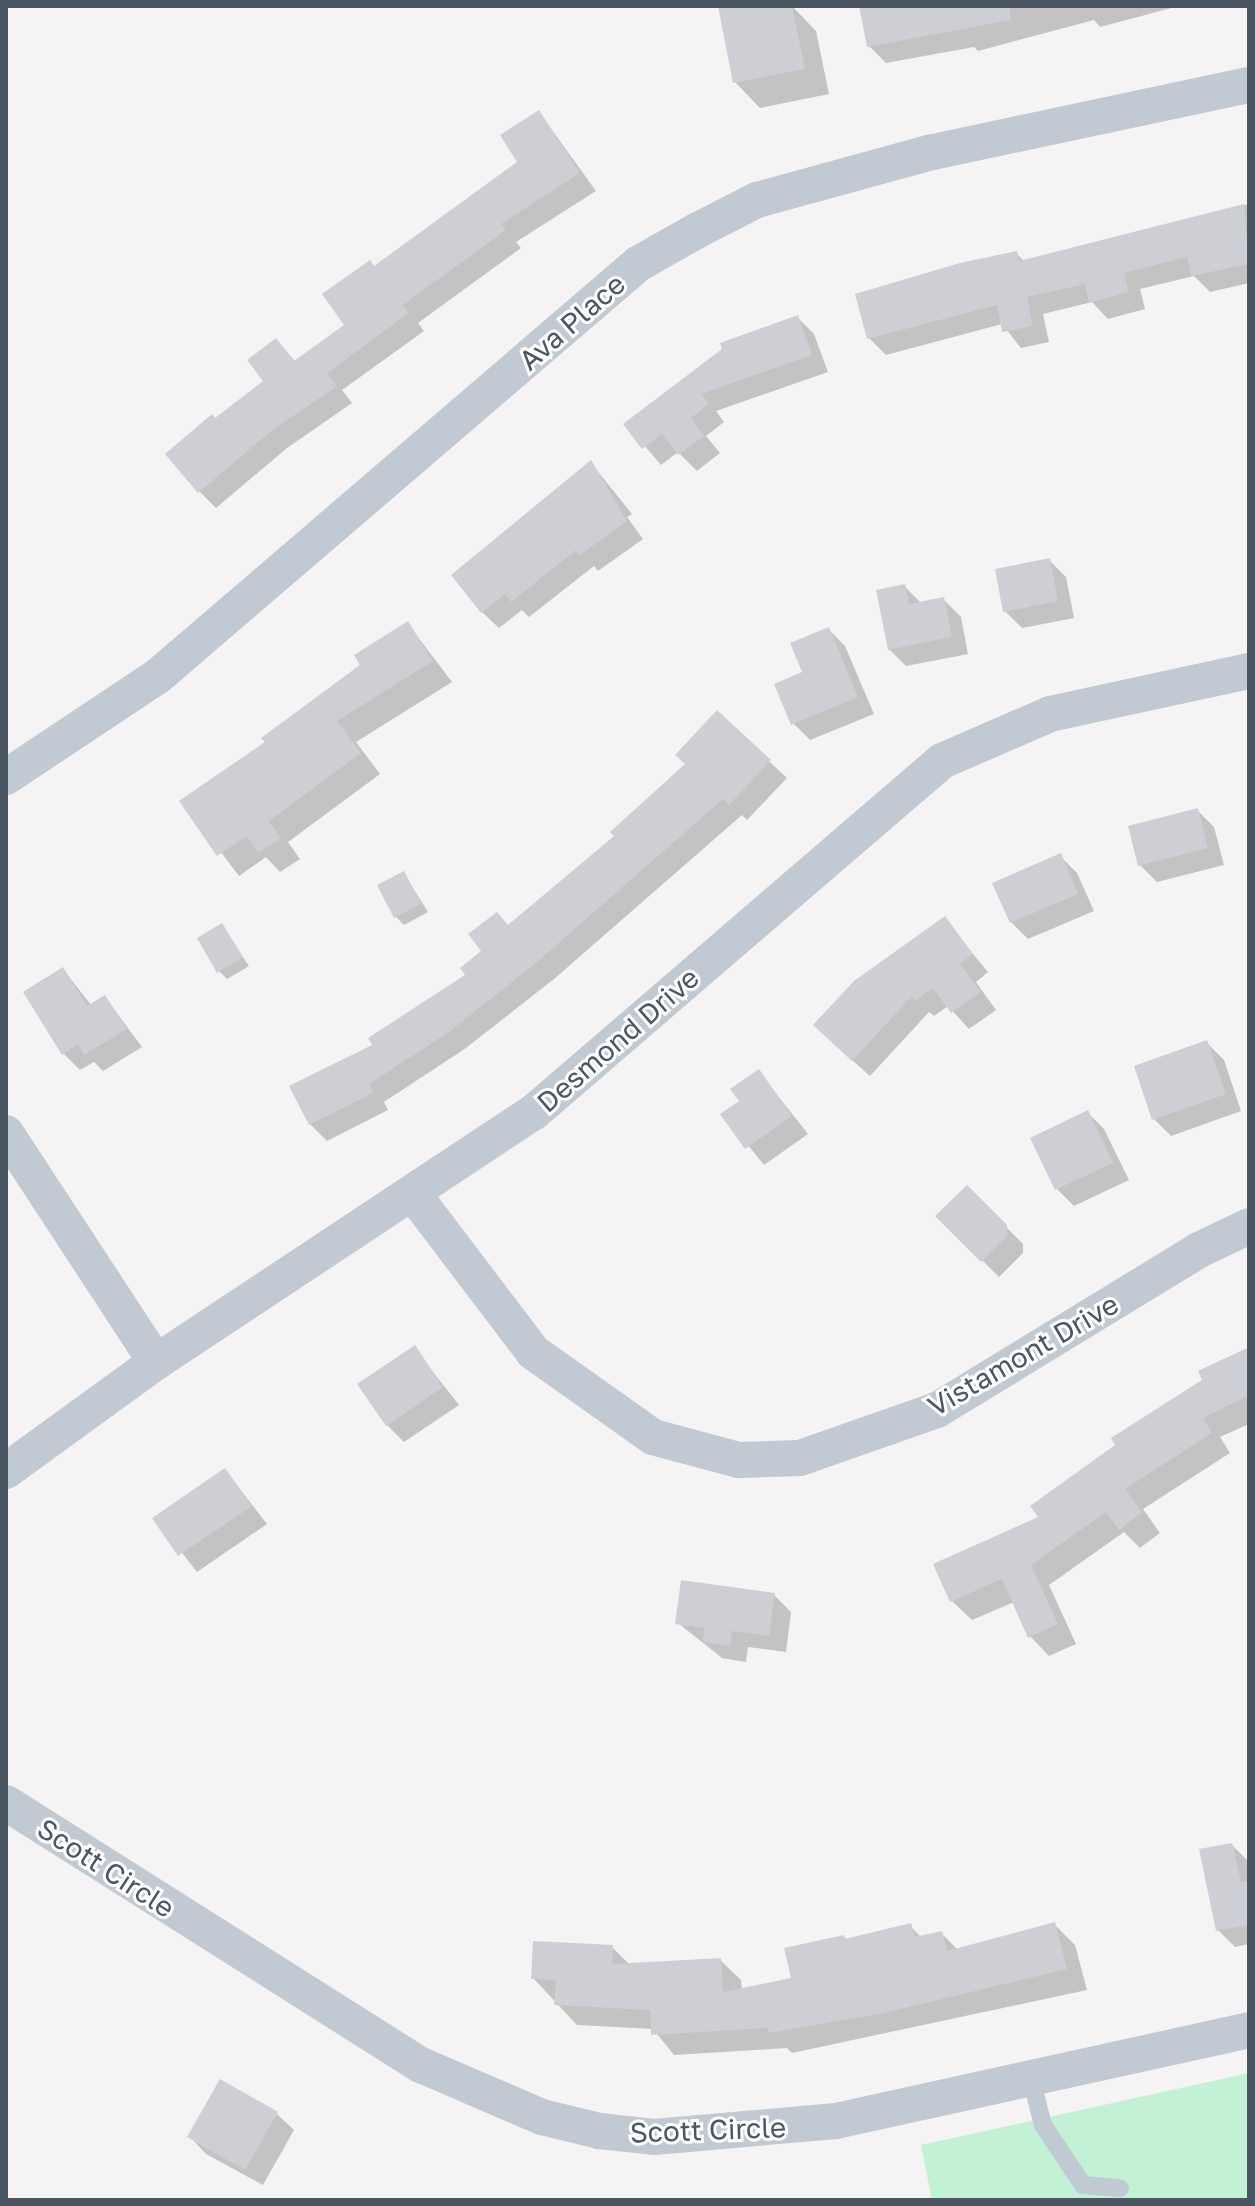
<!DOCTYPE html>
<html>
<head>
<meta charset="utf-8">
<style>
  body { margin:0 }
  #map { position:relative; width:1255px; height:2206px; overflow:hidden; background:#f5f3f3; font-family:"Golos Text",sans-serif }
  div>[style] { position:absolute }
  .green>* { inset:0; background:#c3f1d5 }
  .shadow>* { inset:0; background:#0003 }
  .building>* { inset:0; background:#cdcfd5 }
  .service>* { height:18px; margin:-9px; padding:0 9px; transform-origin:9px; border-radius:9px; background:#c1cad2 }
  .minor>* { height:36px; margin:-18px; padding:0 18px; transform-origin:18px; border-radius:18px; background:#c1cad2 }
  span { translate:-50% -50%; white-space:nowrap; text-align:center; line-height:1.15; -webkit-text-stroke:6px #fff; paint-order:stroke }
  .street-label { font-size:28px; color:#4a5661 }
  .frame { position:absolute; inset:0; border:8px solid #4a5661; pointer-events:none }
</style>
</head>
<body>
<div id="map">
  <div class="green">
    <i style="clip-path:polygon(1249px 2073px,1249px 2200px,932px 2200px,921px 2145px)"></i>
  </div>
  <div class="shadow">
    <i style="clip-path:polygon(720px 6px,792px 6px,816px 31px,829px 94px,760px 108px,735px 82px)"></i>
    <i style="clip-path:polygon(861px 6px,1179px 6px,1100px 27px,1094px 20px,978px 51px,974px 47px,886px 63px,869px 46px)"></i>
    <i style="clip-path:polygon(539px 112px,596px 191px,516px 242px,521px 248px,418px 323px,424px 331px,342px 390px,352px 403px,287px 448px,216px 508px,199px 491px,216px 420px,265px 382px,276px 341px,296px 362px,346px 326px,375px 268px,520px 163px)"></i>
    <i style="clip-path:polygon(1249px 204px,1249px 283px,1210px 292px,1194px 276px,1140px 289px,1145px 309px,1108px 319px,1092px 302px,1043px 314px,1049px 342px,1021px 348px,1002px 324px,886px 355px,869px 338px,1016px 253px,1024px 261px)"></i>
    <i style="clip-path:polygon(797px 317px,814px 334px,828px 372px,716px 411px,724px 422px,706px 436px,720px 453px,697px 471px,678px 452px,661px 465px,626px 424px)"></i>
    <i style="clip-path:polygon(591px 463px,632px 514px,627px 517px,643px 539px,598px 571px,594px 566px,529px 617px,522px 610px,499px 628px,482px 612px)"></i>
    <i style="clip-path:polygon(1049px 560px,1066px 577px,1074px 618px,1022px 628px,1005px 611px)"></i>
    <i style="clip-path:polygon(904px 586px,922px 604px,944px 600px,961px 617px,968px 654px,906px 666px,889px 649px)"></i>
    <i style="clip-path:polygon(408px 624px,452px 682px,356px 742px,380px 774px,288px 842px,300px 859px,280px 872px,266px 857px,239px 876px,182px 801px,268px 743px)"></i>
    <i style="clip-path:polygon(828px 629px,845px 646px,874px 714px,810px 740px,793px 723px,804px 673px)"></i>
    <i style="clip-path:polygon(717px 713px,787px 778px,747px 820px,742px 815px,554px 979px,466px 1048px,384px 1102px,388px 1110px,327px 1141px,310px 1124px,375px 1046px,468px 975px,509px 927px,617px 836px,688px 764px)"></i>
    <i style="clip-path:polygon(1197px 810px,1214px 827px,1224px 865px,1157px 882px,1140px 865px)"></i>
    <i style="clip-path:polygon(1060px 856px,1077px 873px,1094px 911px,1028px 939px,1011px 922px)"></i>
    <i style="clip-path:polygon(404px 874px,428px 912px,404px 925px,396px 917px)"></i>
    <i style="clip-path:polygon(944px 919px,988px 972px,976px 982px,996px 1010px,969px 1029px,948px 1006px,934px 1016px,929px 1012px,870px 1076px,832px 1042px)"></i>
    <i style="clip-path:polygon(222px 926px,249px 966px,227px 979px,219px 971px)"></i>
    <i style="clip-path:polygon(63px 969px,91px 1005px,105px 997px,142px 1047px,103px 1071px,94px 1062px,80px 1070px,63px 1053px)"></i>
    <i style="clip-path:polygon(1207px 1043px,1224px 1060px,1241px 1111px,1171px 1136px,1154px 1119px)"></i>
    <i style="clip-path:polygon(759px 1072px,808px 1134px,764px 1165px,723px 1114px,742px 1101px)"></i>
    <i style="clip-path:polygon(1087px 1112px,1104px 1129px,1129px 1180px,1074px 1206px,1057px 1189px)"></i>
    <i style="clip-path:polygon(967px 1188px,1023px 1244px,1023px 1253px,999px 1277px,938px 1216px)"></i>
    <i style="clip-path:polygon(414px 1348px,459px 1405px,404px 1442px,387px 1425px)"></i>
    <i style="clip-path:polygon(1249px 1349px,1249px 1424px,1220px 1437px,1230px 1453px,1143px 1509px,1160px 1533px,1140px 1548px,1124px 1532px,1049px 1585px,1076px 1644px,1049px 1656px,1030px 1636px,1014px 1602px,972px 1620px,952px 1601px,1041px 1518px)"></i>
    <i style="clip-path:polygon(225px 1470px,267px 1524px,197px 1572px,155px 1518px)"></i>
    <i style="clip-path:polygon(774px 1595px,791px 1612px,786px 1652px,748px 1647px,746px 1662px,722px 1658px,678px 1623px)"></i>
    <i style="clip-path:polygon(1232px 1845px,1249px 1862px,1249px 1944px,1235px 1947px,1218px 1930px)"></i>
    <i style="clip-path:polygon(1054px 1924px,1075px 1945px,1087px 1990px,792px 2053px,787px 2048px,674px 2055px,653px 2029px,577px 2025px,533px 1978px,612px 1947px,630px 1965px,720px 1960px,741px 1980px,742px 1990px,793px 1980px,844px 1937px,848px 1941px,910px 1926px,922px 1938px,941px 1933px,958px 1950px)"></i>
    <i style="clip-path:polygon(277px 2114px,294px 2130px,263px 2185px,206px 2154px,190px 2137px)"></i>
  </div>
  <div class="building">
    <i style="clip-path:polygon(718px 6px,792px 6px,805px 69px,733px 83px)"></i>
    <i style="clip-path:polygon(859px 6px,1009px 6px,1011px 20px,867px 47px)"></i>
    <i style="clip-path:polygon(539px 110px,580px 173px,501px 224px,506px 230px,403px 305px,409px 313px,327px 373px,337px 386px,270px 432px,198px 493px,165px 454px,212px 414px,215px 418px,263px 381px,247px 360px,276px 338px,294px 361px,344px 325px,322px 294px,370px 260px,374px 266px,517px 162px,500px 135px)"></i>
    <i style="clip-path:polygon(1244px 204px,1249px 264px,1191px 276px,1187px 257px,1124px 273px,1129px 292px,1089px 303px,1085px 284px,1027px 297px,1033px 326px,1002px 332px,997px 305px,867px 339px,855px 294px,960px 263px,1017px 251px,1019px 261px)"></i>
    <i style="clip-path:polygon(798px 315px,812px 355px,701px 394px,709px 404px,691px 418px,704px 436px,678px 455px,662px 434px,642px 449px,623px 424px,722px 349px,720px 343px)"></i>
    <i style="clip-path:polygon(591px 460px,627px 521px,580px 555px,576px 550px,511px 602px,505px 594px,481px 613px,451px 575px)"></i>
    <i style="clip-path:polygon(1050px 558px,1058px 601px,1003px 612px,995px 569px)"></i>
    <i style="clip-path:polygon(905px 584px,909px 604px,944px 597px,952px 637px,888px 650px,876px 590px)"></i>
    <i style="clip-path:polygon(408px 621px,433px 661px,337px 721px,361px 753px,269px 821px,281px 838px,258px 853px,247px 836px,217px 856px,179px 801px,265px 742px,261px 738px,360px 665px,354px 655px)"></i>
    <i style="clip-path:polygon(829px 627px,858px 697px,791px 725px,774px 684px,802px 672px,790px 643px)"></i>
    <i style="clip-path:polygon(717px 710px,771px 760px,729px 805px,723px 799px,537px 962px,449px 1032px,369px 1084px,373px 1093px,309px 1125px,289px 1086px,372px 1045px,368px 1038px,465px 975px,460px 968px,481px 951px,468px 934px,497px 912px,508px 925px,614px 836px,610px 832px,685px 764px,675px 755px)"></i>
    <i style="clip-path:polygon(1198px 808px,1208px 848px,1138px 866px,1128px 826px)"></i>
    <i style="clip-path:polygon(1061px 853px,1078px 894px,1010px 923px,992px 883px)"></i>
    <i style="clip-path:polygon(404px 871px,421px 904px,394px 918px,377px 885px)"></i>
    <i style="clip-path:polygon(945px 916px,973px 954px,960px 964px,981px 992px,951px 1013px,933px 988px,915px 1001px,912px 996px,852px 1061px,813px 1025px,854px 981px)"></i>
    <i style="clip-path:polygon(222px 923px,243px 957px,217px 973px,197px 938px)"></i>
    <i style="clip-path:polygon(63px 967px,87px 1006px,105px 995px,127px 1029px,84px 1055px,78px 1044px,62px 1055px,23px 992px)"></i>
    <i style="clip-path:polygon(1207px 1040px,1226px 1094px,1152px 1120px,1134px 1066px)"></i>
    <i style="clip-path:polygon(759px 1069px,792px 1116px,745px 1149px,720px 1114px,739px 1101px,730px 1089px)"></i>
    <i style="clip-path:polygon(1088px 1110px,1113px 1163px,1055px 1190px,1030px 1138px)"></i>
    <i style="clip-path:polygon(967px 1185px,1007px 1225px,1007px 1236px,981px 1262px,935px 1216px)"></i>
    <i style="clip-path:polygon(415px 1345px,443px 1387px,386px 1426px,357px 1384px)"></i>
    <i style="clip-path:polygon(1249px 1347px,1249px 1395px,1203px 1418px,1212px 1433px,1125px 1489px,1142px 1512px,1119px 1530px,1106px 1512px,1031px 1565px,1058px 1624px,1028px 1638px,1002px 1579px,950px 1602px,933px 1564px,1038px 1517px,1030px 1506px,1115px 1445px,1111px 1438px,1202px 1380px,1198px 1371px)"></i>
    <i style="clip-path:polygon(225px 1468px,252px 1506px,178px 1556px,152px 1518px)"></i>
    <i style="clip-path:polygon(681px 1580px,775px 1593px,769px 1636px,732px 1631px,730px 1646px,703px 1642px,704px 1628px,675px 1624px)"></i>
    <i style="clip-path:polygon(1232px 1843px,1241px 1882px,1249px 1881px,1249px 1925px,1216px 1931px,1199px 1849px)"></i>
    <i style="clip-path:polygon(1055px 1922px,1067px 1969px,884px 2013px,769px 2033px,768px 2028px,651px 2035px,650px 2010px,554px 2005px,556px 1980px,531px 1979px,533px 1941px,613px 1945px,612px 1964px,721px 1958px,723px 1992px,791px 1978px,784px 1948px,844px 1935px,845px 1939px,911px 1923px,915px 1937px,942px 1931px,947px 1951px)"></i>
    <i style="clip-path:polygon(220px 2079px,278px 2112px,245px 2170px,187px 2137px)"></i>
  </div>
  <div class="service">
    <i style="left:1031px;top:2078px;width:49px;rotate:75.7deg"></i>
    <i style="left:1043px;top:2125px;width:72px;rotate:56.3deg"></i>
    <i style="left:1083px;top:2185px;width:37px;rotate:5deg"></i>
  </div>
  <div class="minor">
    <i style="left:6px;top:777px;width:182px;rotate:-33.6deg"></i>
    <i style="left:158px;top:676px;width:633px;rotate:-40.64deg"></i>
    <i style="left:638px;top:264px;width:69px;rotate:-29.5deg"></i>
    <i style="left:698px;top:230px;width:66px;rotate:-27deg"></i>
    <i style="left:757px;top:200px;width:182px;rotate:-15.3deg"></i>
    <i style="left:933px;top:152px;width:323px;rotate:-12deg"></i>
    <i style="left:6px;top:1133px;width:274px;rotate:56.8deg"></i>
    <i style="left:414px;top:1195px;width:197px;rotate:52.8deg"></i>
    <i style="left:533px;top:1352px;width:147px;rotate:35.3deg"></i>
    <i style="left:653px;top:1437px;width:89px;rotate:15deg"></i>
    <i style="left:739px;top:1460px;width:61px;rotate:-1.9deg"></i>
    <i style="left:800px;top:1458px;width:145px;rotate:-19.3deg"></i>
    <i style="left:937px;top:1410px;width:307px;rotate:-31.4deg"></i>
    <i style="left:1199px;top:1250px;width:55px;rotate:-25.6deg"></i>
    <i style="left:6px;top:1471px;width:185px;rotate:-36deg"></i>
    <i style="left:156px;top:1362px;width:453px;rotate:-33.5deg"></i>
    <i style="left:534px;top:1112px;width:538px;rotate:-40.71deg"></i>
    <i style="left:942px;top:761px;width:118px;rotate:-23.5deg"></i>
    <i style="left:1050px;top:714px;width:204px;rotate:-12.2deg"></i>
    <i style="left:6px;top:1803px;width:491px;rotate:32.3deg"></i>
    <i style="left:421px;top:2065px;width:132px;rotate:23.3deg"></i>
    <i style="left:542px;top:2117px;width:59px;rotate:13.8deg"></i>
    <i style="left:599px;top:2131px;width:55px;rotate:6.2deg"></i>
    <i style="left:654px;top:2137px;width:183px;rotate:-5deg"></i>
    <i style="left:836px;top:2121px;width:423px;rotate:-12.4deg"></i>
  </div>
  <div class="street-label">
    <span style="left:572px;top:322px;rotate:-41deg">Ava Place</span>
    <span style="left:618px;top:1040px;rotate:-41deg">Desmond Drive</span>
    <span style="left:1023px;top:1355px;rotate:-30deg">Vistamont Drive</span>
    <span style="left:106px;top:1868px;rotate:33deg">Scott Circle</span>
    <span style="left:708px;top:2130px;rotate:-2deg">Scott Circle</span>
  </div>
  <div class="frame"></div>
</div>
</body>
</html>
